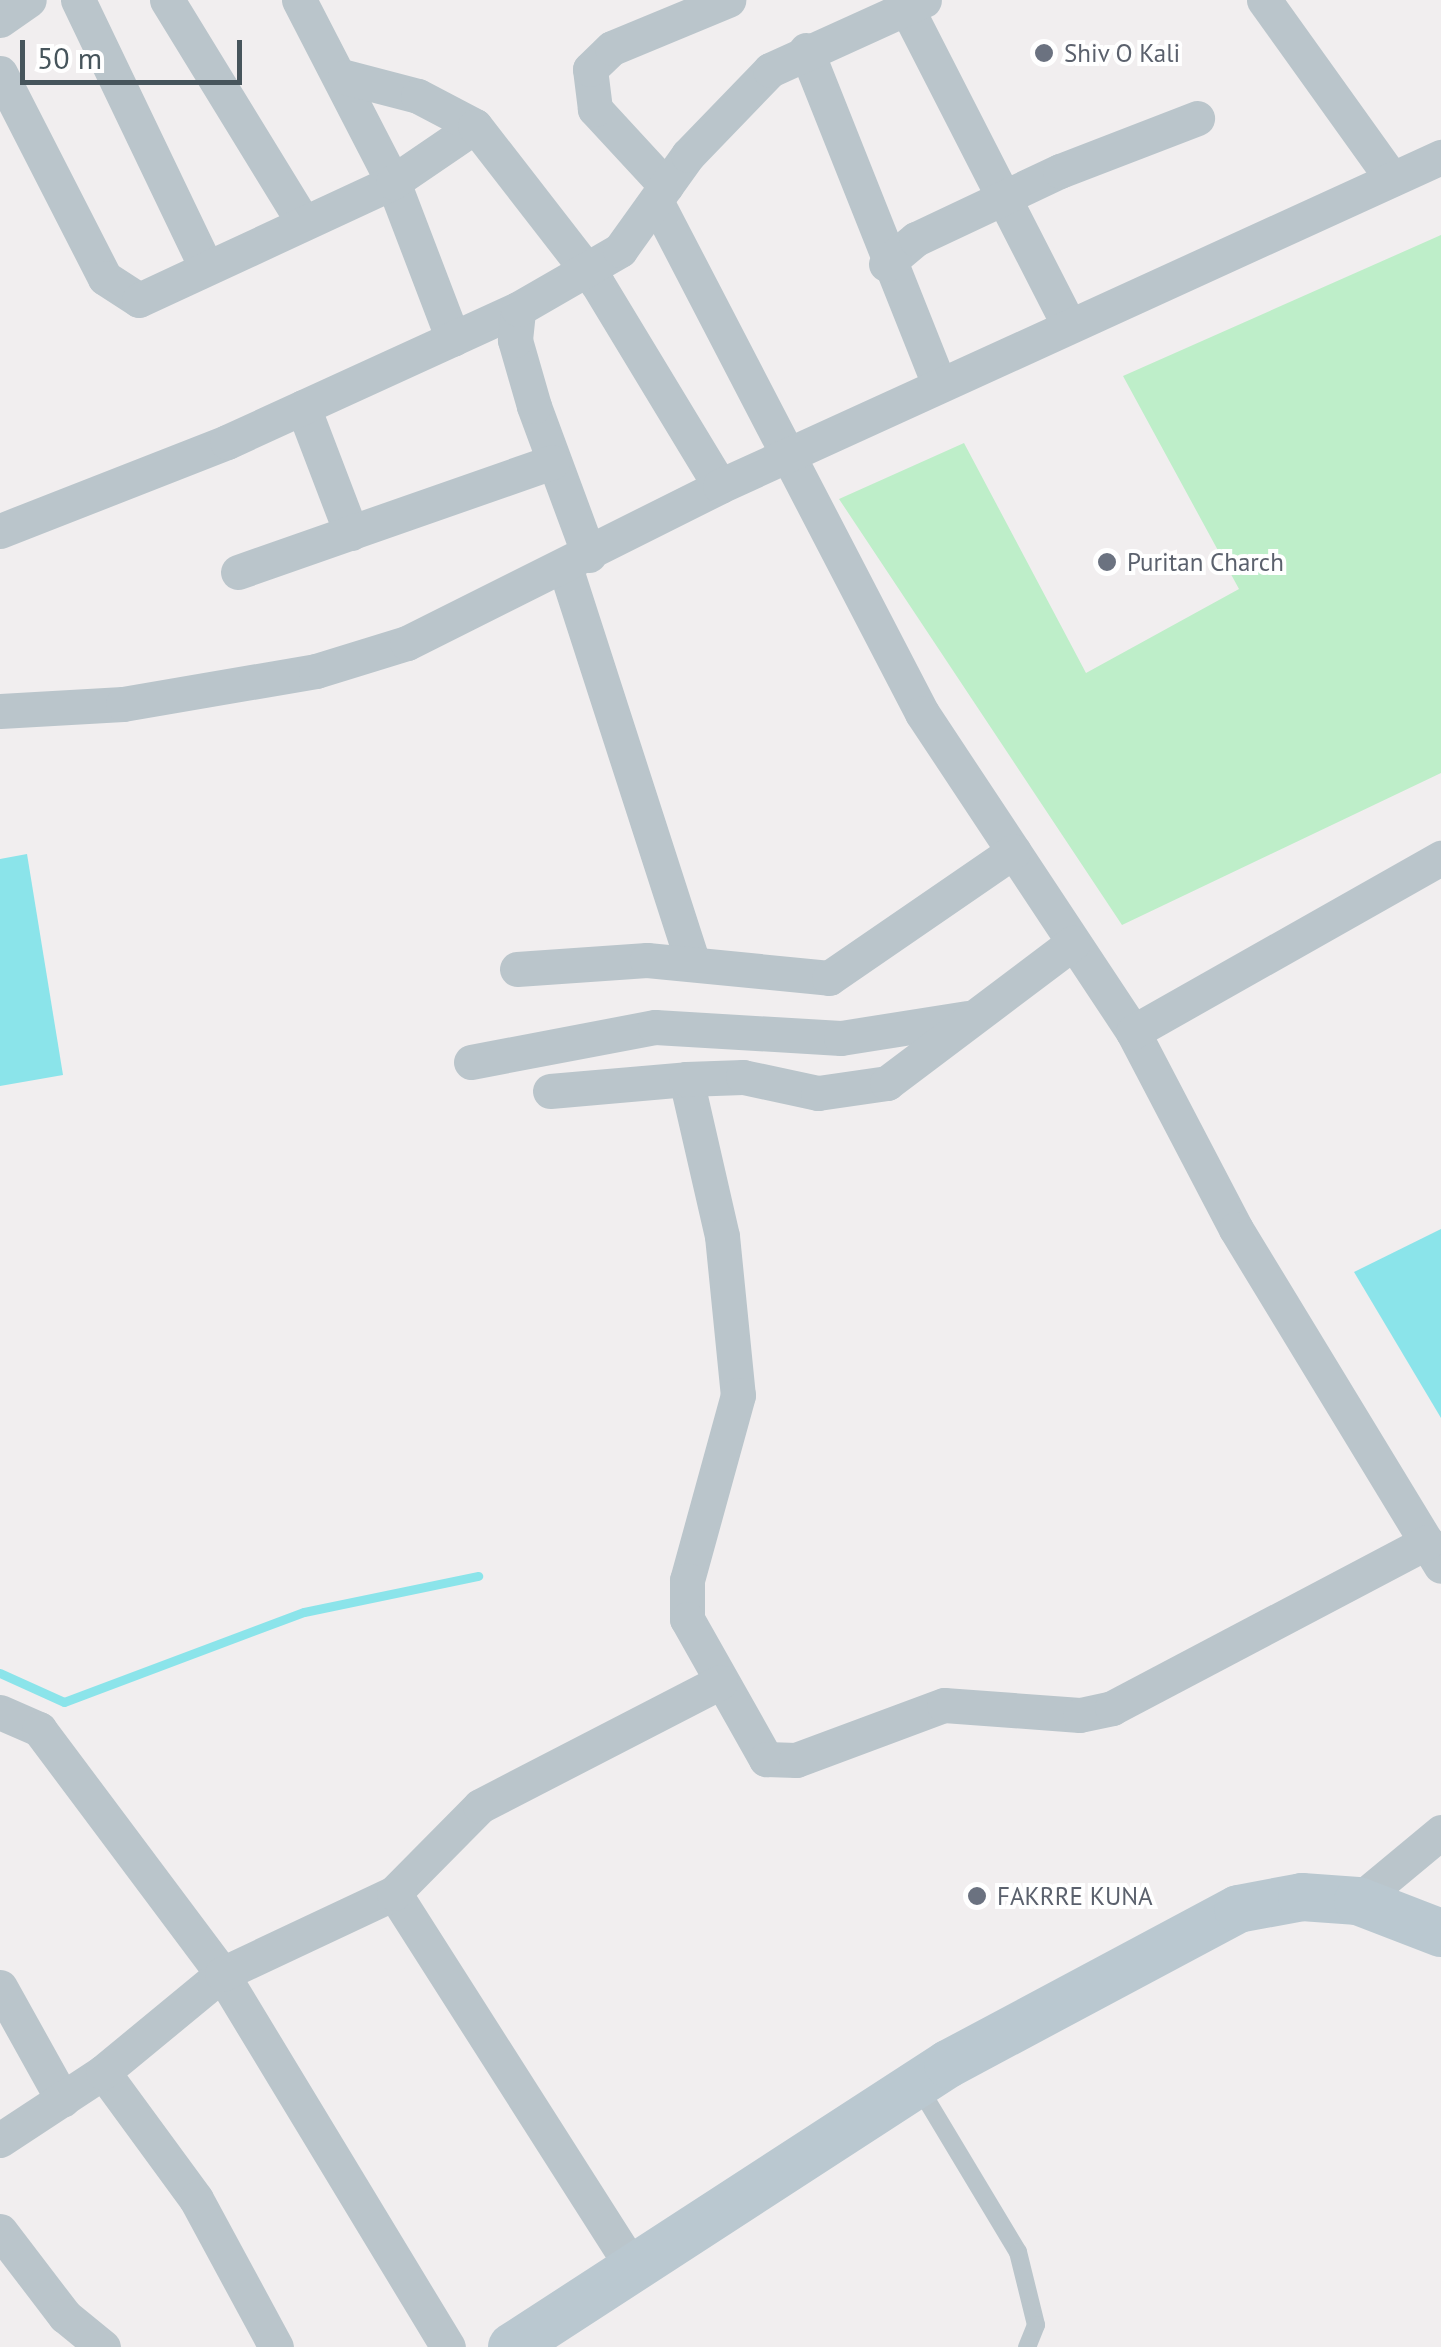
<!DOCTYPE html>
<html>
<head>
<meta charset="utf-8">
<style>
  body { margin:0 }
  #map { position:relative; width:1441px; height:2347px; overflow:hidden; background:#f1eeef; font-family:"PT Sans",sans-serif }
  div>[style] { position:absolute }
  .green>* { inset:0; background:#beeec9 }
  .water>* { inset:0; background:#8be4ea }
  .stream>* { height:9px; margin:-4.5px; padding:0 4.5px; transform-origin:4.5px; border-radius:4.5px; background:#8be4ea }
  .service>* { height:18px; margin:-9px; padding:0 9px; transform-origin:9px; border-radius:9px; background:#bac5cb }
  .minor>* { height:35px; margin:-17.5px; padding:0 17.5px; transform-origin:17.5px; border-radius:17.5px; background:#bac5cb }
  .secondary>* { height:48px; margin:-24px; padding:0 24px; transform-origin:24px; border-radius:24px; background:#bac8d0 }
  .dots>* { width:28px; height:28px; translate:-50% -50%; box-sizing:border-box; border:5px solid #fff; border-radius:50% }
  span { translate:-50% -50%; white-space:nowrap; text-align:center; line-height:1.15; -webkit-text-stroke:8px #fff; paint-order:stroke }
  .worship-label { font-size:25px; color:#5b616d }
  .left { translate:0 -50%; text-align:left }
  .scale { position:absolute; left:20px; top:40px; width:222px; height:45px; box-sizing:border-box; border:5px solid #47555c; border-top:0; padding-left:12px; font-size:30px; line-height:35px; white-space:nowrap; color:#47555c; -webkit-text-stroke:8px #fff; paint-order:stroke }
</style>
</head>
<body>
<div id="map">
  <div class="green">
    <i style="clip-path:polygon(1441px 235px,1441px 773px,1122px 925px,839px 499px,964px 443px,1086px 673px,1239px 589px,1123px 376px)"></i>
  </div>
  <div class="water">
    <i style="clip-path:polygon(27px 854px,63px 1075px,0 1086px,0 859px)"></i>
    <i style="clip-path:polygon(1441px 1229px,1441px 1418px,1354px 1272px)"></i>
  </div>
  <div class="stream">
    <i style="left:0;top:1673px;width:70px;rotate:24.4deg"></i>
    <i style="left:64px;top:1702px;width:256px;rotate:-20.6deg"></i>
    <i style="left:304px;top:1612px;width:178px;rotate:-11.7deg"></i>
  </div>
  <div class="service">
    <i style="left:917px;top:2084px;width:196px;rotate:59deg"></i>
    <i style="left:1018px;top:2252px;width:75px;rotate:76.1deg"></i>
    <i style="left:1036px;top:2325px;width:24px;rotate:112deg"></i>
  </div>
  <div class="minor">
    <i style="left:78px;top:0;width:296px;rotate:64.4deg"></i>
    <i style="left:167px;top:0;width:257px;rotate:58.5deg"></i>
    <i style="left:299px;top:0;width:205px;rotate:62.7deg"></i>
    <i style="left:393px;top:182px;width:168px;rotate:69.1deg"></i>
    <i style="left:1264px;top:0;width:220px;rotate:54.4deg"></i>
    <i style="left:905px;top:5px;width:360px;rotate:62.9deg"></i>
    <i style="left:0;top:20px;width:35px;rotate:-35deg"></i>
    <i style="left:806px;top:50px;width:360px;rotate:68.3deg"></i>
    <i style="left:0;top:73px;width:230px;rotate:62.9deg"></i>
    <i style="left:105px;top:278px;width:40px;rotate:32.9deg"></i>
    <i style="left:139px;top:300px;width:280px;rotate:-24.9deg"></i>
    <i style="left:393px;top:182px;width:99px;rotate:-34.3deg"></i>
    <i style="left:345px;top:77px;width:75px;rotate:14.6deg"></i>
    <i style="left:418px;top:96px;width:64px;rotate:27.8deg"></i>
    <i style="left:475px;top:126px;width:199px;rotate:52.2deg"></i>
    <i style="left:597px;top:283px;width:237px;rotate:58.8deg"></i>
    <i style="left:666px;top:186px;width:105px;rotate:-132.7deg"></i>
    <i style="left:595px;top:109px;width:40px;rotate:-97.1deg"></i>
    <i style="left:590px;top:69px;width:30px;rotate:-44deg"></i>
    <i style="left:612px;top:48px;width:126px;rotate:-22.5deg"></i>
    <i style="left:656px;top:201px;width:577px;rotate:62.55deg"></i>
    <i style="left:922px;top:713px;width:382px;rotate:56.5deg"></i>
    <i style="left:1133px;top:1032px;width:222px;rotate:62.4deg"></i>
    <i style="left:1236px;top:1229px;width:394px;rotate:58.7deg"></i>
    <i style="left:886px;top:264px;width:39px;rotate:-40deg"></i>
    <i style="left:916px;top:239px;width:159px;rotate:-25.3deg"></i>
    <i style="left:1060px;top:171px;width:147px;rotate:-21.1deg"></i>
    <i style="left:303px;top:407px;width:135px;rotate:69.1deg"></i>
    <i style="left:0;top:531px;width:244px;rotate:-21.4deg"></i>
    <i style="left:227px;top:442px;width:320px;rotate:-24.6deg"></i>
    <i style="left:589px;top:555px;width:159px;rotate:-110.3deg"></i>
    <i style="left:534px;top:406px;width:69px;rotate:-106.1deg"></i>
    <i style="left:515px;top:340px;width:31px;rotate:-84deg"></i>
    <i style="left:518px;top:309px;width:118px;rotate:-30deg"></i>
    <i style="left:620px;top:250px;width:117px;rotate:-54.4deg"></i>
    <i style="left:688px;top:155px;width:118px;rotate:-46deg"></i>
    <i style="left:770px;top:70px;width:169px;rotate:-24.4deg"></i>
    <i style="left:565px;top:567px;width:417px;rotate:72.1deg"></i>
    <i style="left:238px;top:572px;width:333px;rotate:-19.3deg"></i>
    <i style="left:0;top:711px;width:123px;rotate:-3.3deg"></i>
    <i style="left:123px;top:704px;width:196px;rotate:-9.7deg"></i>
    <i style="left:316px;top:671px;width:95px;rotate:-17.1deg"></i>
    <i style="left:407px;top:643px;width:350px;rotate:-26.6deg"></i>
    <i style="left:720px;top:486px;width:793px;rotate:-24.53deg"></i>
    <i style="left:517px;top:969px;width:130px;rotate:-4deg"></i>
    <i style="left:647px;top:960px;width:183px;rotate:5.6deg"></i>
    <i style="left:829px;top:978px;width:224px;rotate:-34.5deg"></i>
    <i style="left:1133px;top:1032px;width:354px;rotate:-29.5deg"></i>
    <i style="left:471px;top:1062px;width:187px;rotate:-10.8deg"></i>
    <i style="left:655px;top:1027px;width:186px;rotate:3.4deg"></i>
    <i style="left:841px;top:1038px;width:128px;rotate:-9deg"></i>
    <i style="left:686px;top:1079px;width:161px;rotate:77.1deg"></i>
    <i style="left:722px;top:1236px;width:160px;rotate:84.3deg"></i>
    <i style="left:738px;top:1395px;width:192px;rotate:105.4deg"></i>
    <i style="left:687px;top:1580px;width:39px;rotate:90deg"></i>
    <i style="left:687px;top:1619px;width:161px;rotate:60.6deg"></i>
    <i style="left:766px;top:1759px;width:30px;rotate:2deg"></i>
    <i style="left:796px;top:1760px;width:158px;rotate:-20.4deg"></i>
    <i style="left:944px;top:1705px;width:136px;rotate:4.2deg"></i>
    <i style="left:1080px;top:1715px;width:33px;rotate:-12deg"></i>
    <i style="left:1112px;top:1708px;width:356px;rotate:-27.8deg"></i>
    <i style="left:550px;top:1091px;width:137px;rotate:-5deg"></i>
    <i style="left:686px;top:1079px;width:57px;rotate:-2deg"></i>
    <i style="left:743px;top:1077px;width:77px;rotate:12deg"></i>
    <i style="left:818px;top:1093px;width:70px;rotate:-8.2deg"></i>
    <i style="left:887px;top:1083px;width:233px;rotate:-37deg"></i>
    <i style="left:0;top:1712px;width:43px;rotate:23.6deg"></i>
    <i style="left:39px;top:1729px;width:306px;rotate:53.2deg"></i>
    <i style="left:222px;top:1974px;width:436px;rotate:58.8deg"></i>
    <i style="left:394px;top:1893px;width:443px;rotate:57.5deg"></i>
    <i style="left:1358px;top:1901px;width:108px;rotate:-39.7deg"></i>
    <i style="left:0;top:1987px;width:129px;rotate:60.9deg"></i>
    <i style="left:103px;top:2072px;width:157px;rotate:53.8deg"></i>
    <i style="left:196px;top:2199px;width:168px;rotate:61.6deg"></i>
    <i style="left:0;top:2140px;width:123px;rotate:-33.4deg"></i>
    <i style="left:103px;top:2072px;width:154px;rotate:-39.5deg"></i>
    <i style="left:222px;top:1974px;width:190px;rotate:-25.2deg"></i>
    <i style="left:394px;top:1893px;width:122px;rotate:-45.3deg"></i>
    <i style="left:480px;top:1806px;width:270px;rotate:-27.3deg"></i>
    <i style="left:0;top:2231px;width:107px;rotate:52.6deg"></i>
    <i style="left:65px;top:2316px;width:49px;rotate:39.2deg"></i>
  </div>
  <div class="secondary">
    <i style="left:512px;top:2347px;width:520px;rotate:-32.99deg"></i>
    <i style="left:948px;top:2064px;width:329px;rotate:-28.1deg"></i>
    <i style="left:1238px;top:1909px;width:65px;rotate:-10.6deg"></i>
    <i style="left:1302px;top:1897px;width:56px;rotate:4.1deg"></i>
    <i style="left:1358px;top:1901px;width:89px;rotate:21.1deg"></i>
  </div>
  <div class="dots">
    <i style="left:1044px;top:53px;background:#6b7280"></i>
    <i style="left:1107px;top:562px;background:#6b7280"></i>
    <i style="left:977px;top:1896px;background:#6b7280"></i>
  </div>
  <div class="worship-label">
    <span class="left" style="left:1064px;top:53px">Shiv O Kali</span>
    <span class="left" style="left:1127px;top:562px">Puritan Charch</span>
    <span class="left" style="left:997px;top:1896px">FAKRRE KUNA</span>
  </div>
  <div class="scale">50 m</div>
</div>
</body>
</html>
